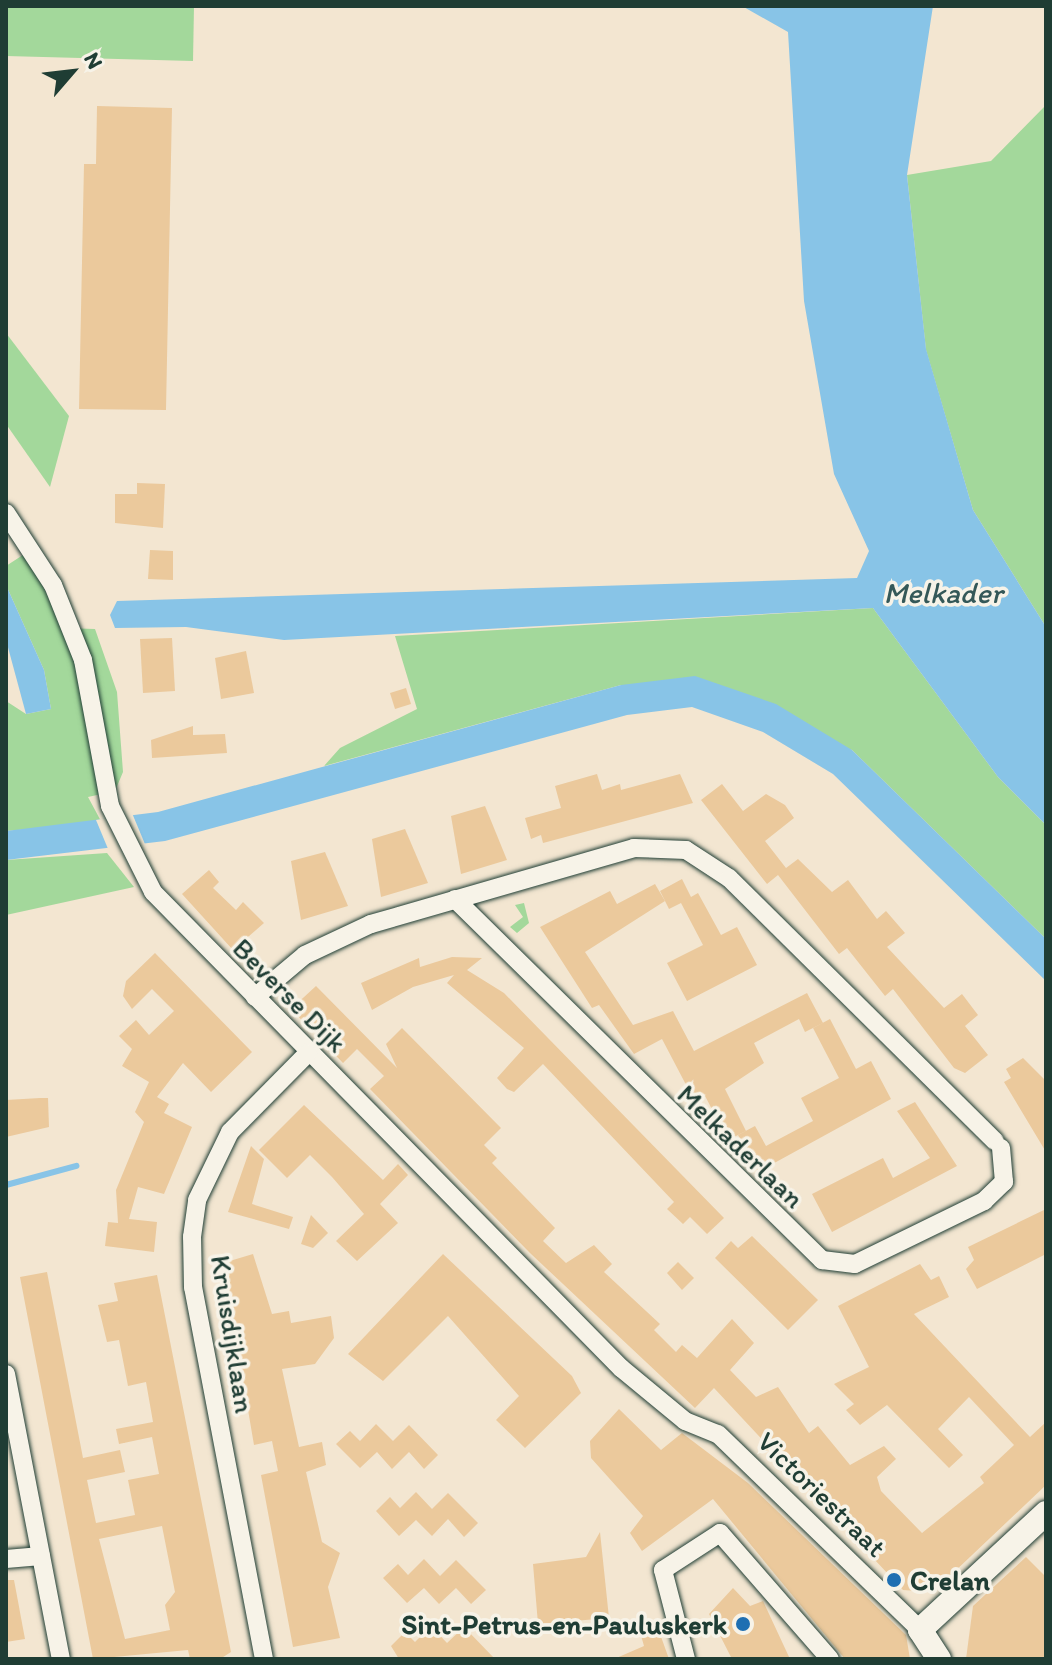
<!DOCTYPE html>
<html>
<head>
<meta charset="utf-8">
<style>
  body { margin:0 }
  #map { position:relative; width:1052px; height:1665px; overflow:hidden; background:#f3e6d1; font-family:Itim,sans-serif }
  div>[style] { position:absolute }
  .green>* { inset:0; background:#a3d89b }
  .water>* { inset:0; background:#88c4e7 }
  .pier>* { inset:0; background:#f3e6d1 }
  .stream>* { height:6px; margin:-3px; padding:0 3px; transform-origin:3px; border-radius:3px; background:#88c4e7 }
  .building>* { inset:0; background:#ebc99c }
  .roads { filter:drop-shadow(0 0 2px #1f3d34) drop-shadow(0 0 2px #1f3d34) }
  .minor>* { height:18px; margin:-9px; padding:0 9px; transform-origin:9px; border-radius:9px; background:#f7f3e8 }
  .secondary>* { height:24px; margin:-12px; padding:0 12px; transform-origin:12px; border-radius:12px; background:#f7f3e8 }
  .dots>* { width:22px; height:22px; translate:-50% -50%; box-sizing:border-box; border:4px solid #f7f3e8; border-radius:50% }
  span { translate:-50% -50%; white-space:nowrap; text-align:center; line-height:1.15; -webkit-text-stroke:7px #f7f3e8; paint-order:stroke }
  .street-label { font-size:28px; color:#1f3d34 }
  .poi-label { font-size:28px; color:#1f3d34; font-weight:700 }
  .left { translate:0 -50%; text-align:left }
  .right { translate:-100% -50%; text-align:right }
  .water-label { font-size:30px; color:#345858; font-style:italic }
  .frame { position:absolute; inset:0; border:8px solid #1f3d34; pointer-events:none }
  .north { position:absolute; left:32px; top:32px; width:80px; height:80px; -webkit-text-stroke:6px #f7f3e8; paint-order:stroke; rotate:62deg; font-size:22px; font-weight:700; line-height:32px; text-align:center; color:#1f3d34 }
  .north::after { content:''; display:block; margin:auto; width:28px; height:36px; background:#1f3d34; clip-path:polygon(50% 0,100% 100%,50% 72%,0 100%) }
</style>
</head>
<body>
<div id="map">
  <div class="green">
    <i style="clip-path:polygon(6px 6px,194px 6px,193px 61px,6px 56px)"></i>
    <i style="clip-path:polygon(1046px 105px,1046px 627px,973px 510px,926px 350px,907px 175px,991px 161px)"></i>
    <i style="clip-path:polygon(6px 333px,69px 416px,50px 487px,6px 424px)"></i>
    <i style="clip-path:polygon(26px 553px,64px 628px,95px 629px,117px 692px,123px 772px,115px 791px,88px 797px,102px 823px,6px 831px,6px 701px,26px 714px,51px 709px,44px 670px,6px 585px,6px 566px)"></i>
    <i style="clip-path:polygon(873px 608px,998px 777px,1046px 825px,1046px 939px,852px 750px,621px 685px,324px 766px,340px 748px,417px 709px,395px 636px)"></i>
    <i style="clip-path:polygon(107px 853px,134px 887px,6px 915px,6px 860px)"></i>
    <i style="clip-path:polygon(524px 903px,529px 923px,517px 933px,510px 927px,523px 917px,515px 905px)"></i>
  </div>
  <div class="water">
    <i style="clip-path:polygon(742px 6px,933px 6px,907px 175px,926px 349px,973px 510px,1046px 627px,1046px 825px,998px 777px,873px 608px,284px 640px,186px 627px,115px 628px,110px 615px,117px 601px,857px 578px,869px 551px,834px 474px,804px 301px,788px 32px)"></i>
    <i style="clip-path:polygon(6px 585px,44px 670px,51px 709px,26px 714px,6px 640px)"></i>
    <i style="clip-path:polygon(695px 676px,776px 704px,852px 750px,1046px 939px,1046px 981px,833px 774px,763px 732px,692px 707px,627px 715px,165px 841px,6px 860px,6px 831px,158px 812px,621px 685px)"></i>
  </div>
  <div class="pier">
    <i style="clip-path:polygon(132px 813px,147px 849px,111px 856px,96px 820px)"></i>
  </div>
  <div class="stream">
    <i style="left:6px;top:1185px;width:73px;rotate:-15.2deg"></i>
  </div>
  <div class="building">
    <i style="clip-path:polygon(97px 106px,172px 108px,166px 410px,79px 409px,84px 164px,96px 164px)"></i>
    <i style="clip-path:polygon(137px 483px,165px 484px,163px 528px,115px 523px,115px 494px,137px 494px)"></i>
    <i style="clip-path:polygon(150px 550px,173px 551px,173px 580px,148px 579px)"></i>
    <i style="clip-path:polygon(172px 638px,175px 691px,143px 693px,140px 639px)"></i>
    <i style="clip-path:polygon(246px 651px,254px 693px,221px 699px,215px 658px)"></i>
    <i style="clip-path:polygon(406px 688px,411px 704px,395px 709px,390px 693px)"></i>
    <i style="clip-path:polygon(193px 726px,193px 735px,225px 734px,227px 753px,152px 758px,151px 740px)"></i>
    <i style="clip-path:polygon(597px 774px,602px 790px,620px 784px,621px 790px,680px 774px,693px 803px,543px 843px,541px 835px,531px 839px,525px 818px,561px 808px,555px 786px)"></i>
    <i style="clip-path:polygon(722px 784px,743px 811px,766px 794px,785px 805px,794px 818px,765px 841px,786px 868px,798px 859px,832px 892px,848px 880px,877px 919px,886px 911px,905px 933px,887px 947px,944px 1008px,962px 994px,978px 1015px,965px 1026px,988px 1055px,965px 1073px,954px 1068px,893px 989px,885px 996px,847px 948px,839px 954px,778px 875px,767px 884px,701px 800px)"></i>
    <i style="clip-path:polygon(485px 806px,507px 860px,461px 874px,451px 816px)"></i>
    <i style="clip-path:polygon(405px 829px,428px 883px,381px 897px,372px 839px)"></i>
    <i style="clip-path:polygon(325px 852px,348px 906px,301px 920px,291px 861px)"></i>
    <i style="clip-path:polygon(209px 870px,219px 882px,213px 888px,236px 910px,243px 902px,264px 923px,233px 950px,182px 894px)"></i>
    <i style="clip-path:polygon(682px 879px,691px 897px,698px 893px,721px 935px,737px 927px,757px 965px,687px 1001px,667px 963px,703px 945px,681px 903px,669px 909px,660px 891px)"></i>
    <i style="clip-path:polygon(655px 884px,665px 901px,585px 952px,633px 1025px,673px 1011px,694px 1051px,807px 993px,823px 1023px,805px 1032px,799px 1019px,754px 1043px,764px 1063px,725px 1089px,746px 1131px,728px 1140px,704px 1094px,694px 1100px,662px 1039px,634px 1054px,599px 1005px,592px 1008px,540px 927px,610px 891px,617px 904px)"></i>
    <i style="clip-path:polygon(155px 953px,252px 1052px,211px 1092px,183px 1063px,157px 1097px,169px 1104px,164px 1113px,192px 1127px,164px 1194px,138px 1187px,129px 1219px,157px 1222px,154px 1252px,105px 1246px,108px 1222px,118px 1223px,116px 1190px,144px 1122px,135px 1112px,149px 1082px,122px 1066px,132px 1049px,119px 1036px,136px 1020px,149px 1035px,174px 1011px,152px 989px,132px 1009px,123px 996px,126px 981px)"></i>
    <i style="clip-path:polygon(452px 957px,482px 958px,467px 970px,504px 993px,724px 1218px,707px 1234px,690px 1217px,683px 1224px,667px 1209px,674px 1202px,543px 1064px,514px 1092px,507px 1089px,497px 1078px,524px 1048px,447px 983px,454px 975px,413px 987px,372px 1010px,361px 983px,419px 958px,420px 967px)"></i>
    <i style="clip-path:polygon(316px 986px,397px 1068px,386px 1044px,402px 1028px,501px 1128px,484px 1145px,497px 1158px,492px 1163px,555px 1228px,543px 1241px,566px 1263px,594px 1245px,612px 1264px,604px 1272px,660px 1324px,654px 1330px,676px 1352px,682px 1345px,697px 1358px,732px 1319px,754px 1343px,730px 1370px,756px 1397px,778px 1387px,809px 1433px,818px 1426px,850px 1465px,884px 1446px,896px 1459px,877px 1477px,881px 1491px,922px 1533px,984px 1483px,980px 1477px,1014px 1445px,969px 1397px,938px 1429px,963px 1455px,949px 1468px,887px 1405px,860px 1425px,846px 1410px,854px 1404px,834px 1384px,869px 1367px,838px 1306px,920px 1264px,931px 1280px,939px 1276px,949px 1297px,914px 1314px,1030px 1437px,1046px 1422px,1046px 1485px,933px 1592px,903px 1590px,714px 1388px,695px 1408px,530px 1253px,370px 1089px,384px 1076px,357px 1049px,343px 1063px,291px 1009px)"></i>
    <i style="clip-path:polygon(830px 1019px,856px 1069px,871px 1061px,891px 1099px,758px 1172px,738px 1135px,755px 1126px,766px 1146px,813px 1121px,801px 1098px,839px 1078px,813px 1028px)"></i>
    <i style="clip-path:polygon(1023px 1058px,1046px 1081px,1046px 1152px,1004px 1082px,1011px 1078px,1006px 1069px)"></i>
    <i style="clip-path:polygon(40px 1098px,48px 1098px,49px 1127px,6px 1137px,6px 1100px)"></i>
    <i style="clip-path:polygon(915px 1102px,957px 1166px,832px 1232px,812px 1194px,883px 1158px,893px 1178px,930px 1158px,897px 1111px)"></i>
    <i style="clip-path:polygon(304px 1105px,383px 1180px,398px 1164px,408px 1175px,380px 1204px,398px 1223px,357px 1261px,336px 1241px,364px 1214px,332px 1177px,310px 1155px,287px 1178px,259px 1150px)"></i>
    <i style="clip-path:polygon(251px 1146px,264px 1159px,252px 1204px,293px 1217px,289px 1229px,228px 1212px)"></i>
    <i style="clip-path:polygon(1046px 1209px,1046px 1254px,977px 1289px,966px 1269px,974px 1260px,968px 1247px)"></i>
    <i style="clip-path:polygon(311px 1215px,328px 1233px,313px 1248px,301px 1244px)"></i>
    <i style="clip-path:polygon(752px 1236px,818px 1300px,788px 1330px,715px 1258px,731px 1241px,738px 1248px)"></i>
    <i style="clip-path:polygon(253px 1254px,272px 1314px,289px 1311px,291px 1323px,331px 1316px,334px 1338px,315px 1364px,282px 1369px,299px 1447px,322px 1442px,326px 1465px,306px 1472px,322px 1542px,340px 1553px,328px 1587px,340px 1638px,293px 1647px,261px 1475px,278px 1471px,272px 1441px,254px 1445px,223px 1263px)"></i>
    <i style="clip-path:polygon(443px 1254px,572px 1376px,581px 1393px,525px 1448px,496px 1420px,519px 1396px,448px 1316px,383px 1381px,348px 1354px)"></i>
    <i style="clip-path:polygon(678px 1262px,694px 1278px,682px 1290px,667px 1273px)"></i>
    <i style="clip-path:polygon(evenodd,47px 1272px,83px 1458px,120px 1450px,125px 1472px,87px 1480px,96px 1523px,135px 1515px,128px 1480px,159px 1474px,152px 1437px,119px 1444px,116px 1429px,153px 1422px,146px 1382px,128px 1386px,119px 1340px,107px 1342px,98px 1305px,118px 1301px,114px 1283px,157px 1275px,231px 1652px,220px 1659px,190px 1659px,188px 1650px,93px 1659px,20px 1277px,47px 1272px,162px 1526px,175px 1592px,165px 1605px,170px 1630px,125px 1639px,99px 1539px,162px 1526px)"></i>
    <i style="clip-path:polygon(619px 1409px,661px 1450px,682px 1433px,748px 1483px,906px 1635px,910px 1659px,845px 1659px,713px 1499px,642px 1551px,630px 1533px,643px 1516px,591px 1458px,590px 1441px)"></i>
    <i style="clip-path:polygon(376px 1424px,393px 1441px,409px 1425px,438px 1455px,424px 1469px,409px 1452px,392px 1469px,377px 1452px,360px 1468px,336px 1444px,350px 1431px,360px 1441px)"></i>
    <i style="clip-path:polygon(416px 1492px,432px 1509px,448px 1493px,478px 1523px,464px 1537px,448px 1519px,432px 1536px,416px 1520px,399px 1536px,376px 1511px,390px 1497px,400px 1508px)"></i>
    <i style="clip-path:polygon(600px 1532px,609px 1618px,538px 1624px,533px 1564px,586px 1557px)"></i>
    <i style="clip-path:polygon(1026px 1557px,1046px 1577px,1046px 1659px,966px 1659px,973px 1606px)"></i>
    <i style="clip-path:polygon(424px 1559px,440px 1576px,456px 1560px,486px 1590px,471px 1604px,456px 1588px,439px 1604px,424px 1588px,407px 1603px,383px 1578px,398px 1564px,408px 1575px)"></i>
    <i style="clip-path:polygon(6px 1580px,14px 1580px,25px 1639px,6px 1642px)"></i>
    <i style="clip-path:polygon(733px 1588px,750px 1606px,763px 1601px,790px 1659px,732px 1659px,709px 1614px)"></i>
    <i style="clip-path:polygon(431px 1626px,447px 1643px,464px 1627px,495px 1659px,399px 1659px,391px 1646px,405px 1632px,415px 1642px)"></i>
    <i style="clip-path:polygon(659px 1631px,669px 1659px,614px 1659px,644px 1646px,640px 1632px)"></i>
  </div>
  <div class="roads">
    <div class="minor">
      <i style="left:6px;top:513px;width:86px;rotate:56.9deg"></i>
      <i style="left:53px;top:585px;width:81px;rotate:68.2deg"></i>
      <i style="left:83px;top:660px;width:148px;rotate:79.5deg"></i>
      <i style="left:110px;top:806px;width:96px;rotate:63.4deg"></i>
      <i style="left:153px;top:892px;width:668px;rotate:45.49deg"></i>
      <i style="left:621px;top:1368px;width:83px;rotate:39.6deg"></i>
      <i style="left:685px;top:1421px;width:35px;rotate:22deg"></i>
      <i style="left:718px;top:1434px;width:281px;rotate:44.1deg"></i>
      <i style="left:455px;top:899px;width:515px;rotate:44.53deg"></i>
      <i style="left:822px;top:1260px;width:33px;rotate:7deg"></i>
      <i style="left:855px;top:1264px;width:144px;rotate:-26deg"></i>
      <i style="left:984px;top:1201px;width:28px;rotate:-44deg"></i>
      <i style="left:1004px;top:1182px;width:34px;rotate:-95deg"></i>
      <i style="left:255px;top:997px;width:65px;rotate:-40deg"></i>
      <i style="left:305px;top:955px;width:73px;rotate:-25.2deg"></i>
      <i style="left:371px;top:924px;width:274px;rotate:-16.1deg"></i>
      <i style="left:634px;top:848px;width:52px;rotate:2.2deg"></i>
      <i style="left:686px;top:850px;width:51px;rotate:33.1deg"></i>
      <i style="left:729px;top:878px;width:374px;rotate:44.7deg"></i>
      <i style="left:6px;top:1374px;width:290px;rotate:79.1deg"></i>
      <i style="left:6px;top:1559px;width:35px;rotate:-5deg"></i>
      <i style="left:264px;top:1659px;width:379px;rotate:-100.8deg"></i>
      <i style="left:193px;top:1287px;width:50px;rotate:-91.1deg"></i>
      <i style="left:192px;top:1237px;width:37px;rotate:-82deg"></i>
      <i style="left:197px;top:1200px;width:76px;rotate:-64.1deg"></i>
      <i style="left:230px;top:1132px;width:111px;rotate:-45.4deg"></i>
      <i style="left:686px;top:1659px;width:92px;rotate:-104.5deg"></i>
      <i style="left:663px;top:1570px;width:68px;rotate:-33deg"></i>
      <i style="left:720px;top:1533px;width:167px;rotate:48.9deg"></i>
    </div>
    <div class="secondary">
      <i style="left:939px;top:1659px;width:35px;rotate:-123deg"></i>
      <i style="left:920px;top:1630px;width:172px;rotate:-42.9deg"></i>
    </div>
  </div>
  <div class="dots">
    <i style="left:894px;top:1580px;background:#1f6fb2"></i>
    <i style="left:743px;top:1624px;background:#1f6fb2"></i>
  </div>
  <div class="street-label">
    <span style="left:290px;top:995px;rotate:45deg">Beverse Dijk</span>
    <span style="left:741px;top:1146px;rotate:44deg">Melkaderlaan</span>
    <span style="left:233px;top:1334px;rotate:81deg">Kruisdijklaan</span>
    <span style="left:822px;top:1494px;rotate:44deg">Victoriestraat</span>
  </div>
  <div class="poi-label">
    <span class="left" style="left:910px;top:1580px">Crelan</span>
    <span class="right" style="left:727px;top:1624px">Sint-Petrus-en-Pauluskerk</span>
  </div>
  <div class="water-label">
    <span style="left:943px;top:593px">Melkader</span>
  </div>
  <div class="frame"></div>
  <div class="north">N</div>
</div>
</body>
</html>
